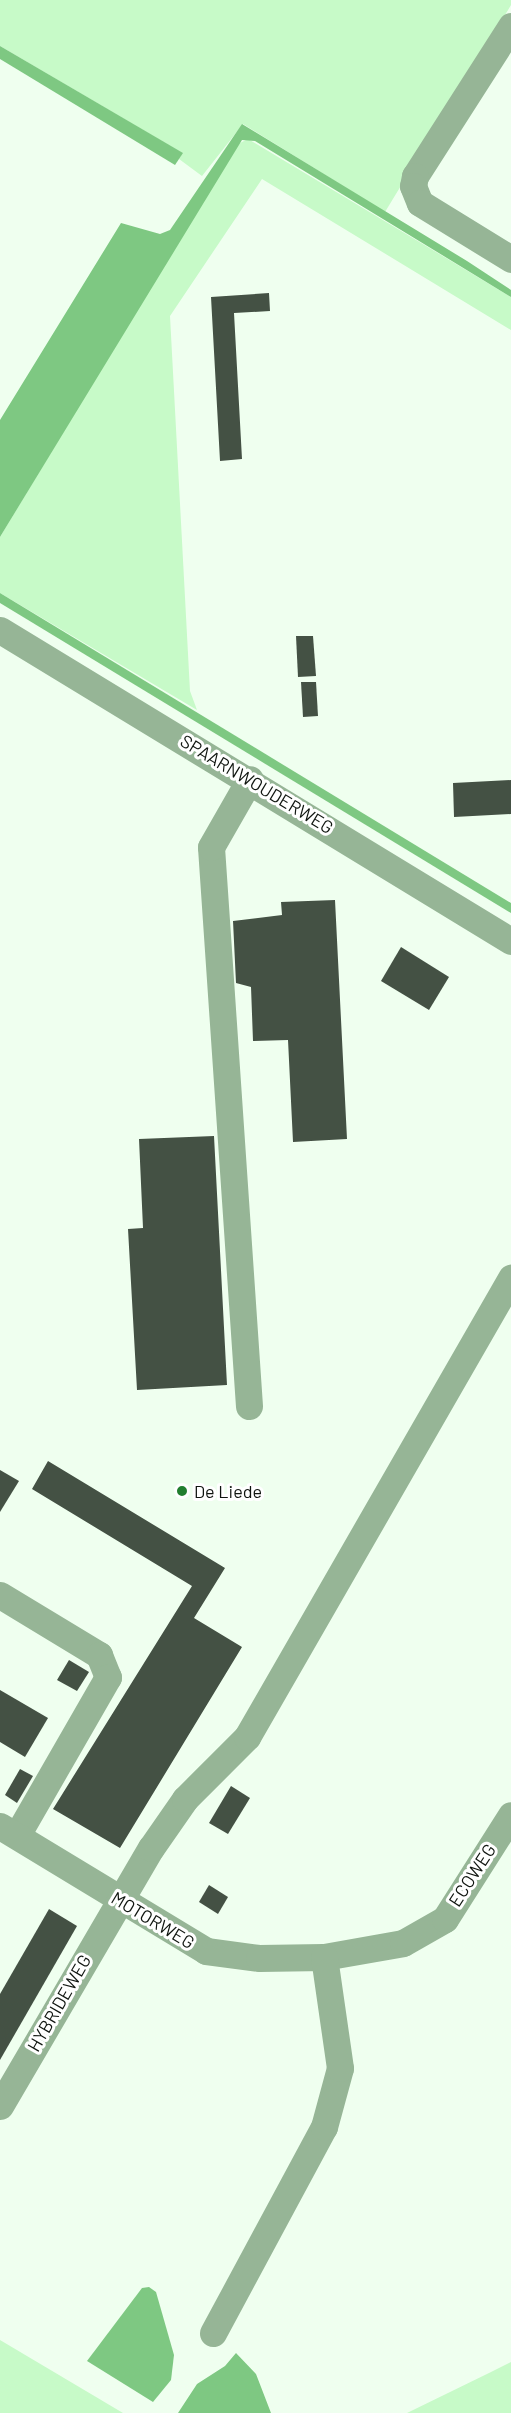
<!DOCTYPE html>
<html>
<head>
<meta charset="utf-8">
<style>
  body { margin:0 }
  #map { position:relative; width:511px; height:2413px; overflow:hidden; background:#efffef; font-family:Barlow,sans-serif }
  div>[style] { position:absolute }
  .green>* { inset:0; background:#c7fac8 }
  .water>* { inset:0; background:#7ec882 }
  .building>* { inset:0; background:#445144 }
  .minor>* { height:27px; margin:-13.5px; padding:0 13.5px; transform-origin:13.5px; border-radius:13.5px; background:#96b596 }
  .dots>* { width:16px; height:16px; translate:-50% -50%; box-sizing:border-box; border:3px solid #fff; border-radius:50% }
  span { translate:-50% -50%; white-space:nowrap; text-align:center; line-height:1.15; -webkit-text-stroke:6px #fff; paint-order:stroke }
  .street-label { font-size:18px; color:#0f140f }
  .poi-label { font-size:18px; color:#0f140f }
  .left { translate:0 -50%; text-align:left }
</style>
</head>
<body>
<div id="map">
  <div class="green">
    <i style="clip-path:polygon(0 0,511px 0,511px 5px,385px 212px,243px 124px,202px 176px,179px 159px,182px 153px,0 46px)"></i>
    <i style="clip-path:polygon(248px 139px,511px 297px,511px 330px,262px 179px,170px 316px,190px 691px,197px 710px,0 593px,0 537px,236px 145px)"></i>
    <i style="clip-path:polygon(0 2340px,123px 2413px,0 2413px)"></i>
    <i style="clip-path:polygon(511px 2362px,511px 2413px,407px 2413px,489px 2373px)"></i>
  </div>
  <div class="water">
    <i style="clip-path:polygon(0 46px,183px 153px,175px 165px,0 59px)"></i>
    <i style="clip-path:polygon(242px 124px,467px 261px,511px 290px,511px 297px,255px 141px,242px 140px,0 537px,0 420px,121px 223px,160px 234px,170px 230px)"></i>
    <i style="clip-path:polygon(0 593px,511px 903px,511px 913px,0 603px)"></i>
    <i style="clip-path:polygon(149px 2287px,156px 2292px,174px 2355px,171px 2380px,153px 2402px,87px 2361px,142px 2288px)"></i>
    <i style="clip-path:polygon(236px 2353px,256px 2374px,271px 2413px,178px 2413px,197px 2384px,225px 2366px)"></i>
  </div>
  <div class="building">
    <i style="clip-path:polygon(269px 293px,270px 311px,234px 313px,242px 459px,220px 461px,211px 297px)"></i>
    <i style="clip-path:polygon(296px 636px,313px 636px,316px 676px,298px 677px)"></i>
    <i style="clip-path:polygon(301px 682px,316px 682px,318px 716px,303px 717px)"></i>
    <i style="clip-path:polygon(511px 780px,511px 814px,454px 817px,453px 783px)"></i>
    <i style="clip-path:polygon(335px 900px,347px 1139px,293px 1142px,288px 1040px,253px 1041px,251px 987px,236px 983px,233px 921px,282px 915px,281px 902px)"></i>
    <i style="clip-path:polygon(401px 947px,449px 977px,429px 1010px,381px 981px)"></i>
    <i style="clip-path:polygon(214px 1136px,227px 1385px,137px 1390px,128px 1229px,143px 1228px,139px 1139px)"></i>
    <i style="clip-path:polygon(48px 1461px,225px 1568px,194px 1618px,242px 1647px,120px 1848px,53px 1809px,192px 1586px,32px 1489px)"></i>
    <i style="clip-path:polygon(0 1470px,19px 1481px,0 1512px)"></i>
    <i style="clip-path:polygon(69px 1660px,89px 1672px,77px 1691px,57px 1680px)"></i>
    <i style="clip-path:polygon(0 1690px,48px 1718px,25px 1757px,0 1742px)"></i>
    <i style="clip-path:polygon(20px 1769px,33px 1776px,17px 1803px,5px 1795px)"></i>
    <i style="clip-path:polygon(231px 1786px,250px 1798px,228px 1834px,209px 1823px)"></i>
    <i style="clip-path:polygon(209px 1885px,228px 1897px,218px 1914px,199px 1902px)"></i>
    <i style="clip-path:polygon(49px 1909px,77px 1926px,0 2060px,0 1994px)"></i>
  </div>
  <div class="minor">
    <i style="left:511px;top:26px;width:178px;rotate:122.6deg"></i>
    <i style="left:415px;top:176px;width:10px;rotate:101deg"></i>
    <i style="left:413px;top:186px;width:18px;rotate:68deg"></i>
    <i style="left:420px;top:203px;width:107px;rotate:31.6deg"></i>
    <i style="left:0;top:630px;width:598px;rotate:31.33deg"></i>
    <i style="left:249px;top:1406px;width:560px;rotate:-93.89deg"></i>
    <i style="left:211px;top:847px;width:78px;rotate:-60.2deg"></i>
    <i style="left:0;top:1595px;width:116px;rotate:31.2deg"></i>
    <i style="left:99px;top:1655px;width:24px;rotate:68deg"></i>
    <i style="left:108px;top:1677px;width:182px;rotate:119.9deg"></i>
    <i style="left:0;top:1826px;width:241px;rotate:31.2deg"></i>
    <i style="left:206px;top:1951px;width:53px;rotate:7.5deg"></i>
    <i style="left:259px;top:1958px;width:65px;rotate:-0.9deg"></i>
    <i style="left:324px;top:1957px;width:80px;rotate:-10deg"></i>
    <i style="left:403px;top:1943px;width:48px;rotate:-29.7deg"></i>
    <i style="left:445px;top:1919px;width:123px;rotate:-57.6deg"></i>
    <i style="left:0;top:2106px;width:299px;rotate:-59.7deg"></i>
    <i style="left:151px;top:1848px;width:60px;rotate:-55.2deg"></i>
    <i style="left:185px;top:1799px;width:88px;rotate:-45deg"></i>
    <i style="left:247px;top:1737px;width:530px;rotate:-60.09deg"></i>
    <i style="left:213px;top:2333px;width:234px;rotate:-61.7deg"></i>
    <i style="left:324px;top:2127px;width:61px;rotate:-74.8deg"></i>
    <i style="left:340px;top:2068px;width:112px;rotate:-98.2deg"></i>
  </div>
  <div class="dots">
    <i style="left:182px;top:1491px;background:#217e2f"></i>
  </div>
  <div class="street-label">
    <span style="left:257px;top:784px;rotate:31deg">SPAARNWOUDERWEG</span>
    <span style="left:472px;top:1875px;rotate:-57deg">ECOWEG</span>
    <span style="left:153px;top:1920px;rotate:31deg">MOTORWEG</span>
    <span style="left:59px;top:2003px;rotate:-60deg">HYBRIDEWEG</span>
  </div>
  <div class="poi-label">
    <span class="left" style="left:194px;top:1491px">De Liede</span>
  </div>
</div>
</body>
</html>
